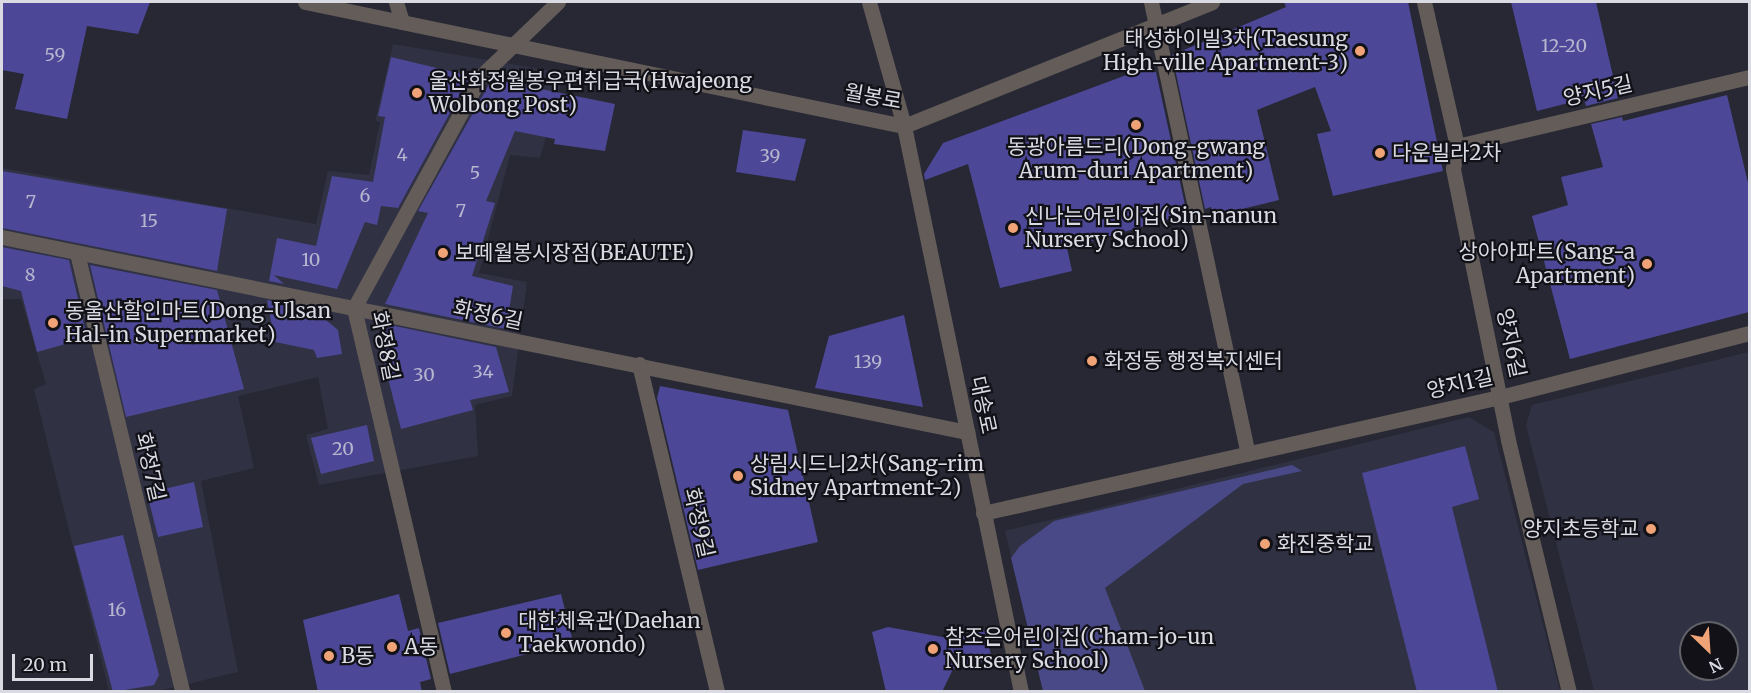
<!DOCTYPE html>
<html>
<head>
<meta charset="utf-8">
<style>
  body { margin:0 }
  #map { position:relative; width:1751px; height:693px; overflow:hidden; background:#272834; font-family:Merriweather,"Noto Sans KR",serif }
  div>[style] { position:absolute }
  .built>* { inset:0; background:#303143 }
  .green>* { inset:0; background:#4a4988 }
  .building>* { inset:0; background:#4c4897 }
  .minor>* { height:15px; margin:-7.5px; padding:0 7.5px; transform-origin:7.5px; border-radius:7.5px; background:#635c59 }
  .dots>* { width:16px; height:16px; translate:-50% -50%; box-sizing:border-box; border:3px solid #111117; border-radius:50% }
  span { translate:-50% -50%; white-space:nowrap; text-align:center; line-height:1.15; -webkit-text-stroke:4.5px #111117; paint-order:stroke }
  .number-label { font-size:18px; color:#b6b6cf }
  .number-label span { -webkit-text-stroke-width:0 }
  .poi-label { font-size:21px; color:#d9dae2 }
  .right { translate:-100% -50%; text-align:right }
  .left { translate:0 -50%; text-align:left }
  .street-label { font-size:21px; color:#d9dae2 }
  .frame { position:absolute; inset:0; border:3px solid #d9dae2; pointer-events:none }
  .north { position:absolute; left:1679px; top:621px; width:60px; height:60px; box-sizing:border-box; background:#111117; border:2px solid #616168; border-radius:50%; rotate:155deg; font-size:16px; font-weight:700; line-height:24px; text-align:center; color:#d9dae2 }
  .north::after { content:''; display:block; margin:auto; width:21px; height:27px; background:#efa376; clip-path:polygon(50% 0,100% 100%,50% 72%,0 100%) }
  .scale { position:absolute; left:12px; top:654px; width:81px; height:27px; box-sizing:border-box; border:3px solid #d9dae2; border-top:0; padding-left:8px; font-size:18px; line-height:21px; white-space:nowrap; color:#d9dae2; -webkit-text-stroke:4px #111117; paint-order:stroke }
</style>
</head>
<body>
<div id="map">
  <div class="built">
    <i style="clip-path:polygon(393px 44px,564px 73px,540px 158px,510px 155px,479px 273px,527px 282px,512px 396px,475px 405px,478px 456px,319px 485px,306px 435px,328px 429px,318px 377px,238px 396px,254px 468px,201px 481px,238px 672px,158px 691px,109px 691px,34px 389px,46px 384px,21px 299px,2px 299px,2px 168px,316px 224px,328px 171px,369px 175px,380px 122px,375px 121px)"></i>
    <i style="clip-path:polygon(evenodd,1749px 352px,1749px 691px,1594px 691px,1526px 425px,1532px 405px,1749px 352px,1691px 633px,1727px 633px,1727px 669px,1691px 669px,1691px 633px)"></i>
    <i style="clip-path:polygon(1469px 417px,1494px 432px,1560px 691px,1043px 691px,1005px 531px)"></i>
  </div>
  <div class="green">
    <i style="clip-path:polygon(1292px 465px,1302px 471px,1243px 484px,1105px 588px,1145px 691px,1043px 691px,1011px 558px,1020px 546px,1054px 521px)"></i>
  </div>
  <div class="building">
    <i style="clip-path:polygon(2px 2px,150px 2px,138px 34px,87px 26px,67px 119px,15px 109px,24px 74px,2px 70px)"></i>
    <i style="clip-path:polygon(1284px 2px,1408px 2px,1443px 171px,1333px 196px,1317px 134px,1331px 131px,1315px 87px,1257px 110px,1279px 200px,1213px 216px,1211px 207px,1205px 209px,1172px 55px,1286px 7px)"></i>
    <i style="clip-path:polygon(1511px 2px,1596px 2px,1618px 98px,1586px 106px,1584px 99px,1537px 111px)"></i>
    <i style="clip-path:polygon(391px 57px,470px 76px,398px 208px,381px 206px,377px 225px,365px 222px,337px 289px,274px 275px,284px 284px,269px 281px,277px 238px,316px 246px,332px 176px,373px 182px,385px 117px,378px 116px)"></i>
    <i style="clip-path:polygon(1140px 70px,1156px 72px,1187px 214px,1067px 248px,1072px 271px,1000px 288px,968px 164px,925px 180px,924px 174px,943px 143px)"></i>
    <i style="clip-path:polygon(492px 79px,615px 104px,605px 151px,554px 144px,555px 139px,515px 131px,486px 201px,495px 203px,472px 276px,513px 286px,506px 329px,385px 304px,428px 213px,418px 211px)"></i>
    <i style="clip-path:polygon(1727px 95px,1749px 187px,1749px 312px,1570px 359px,1532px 216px,1568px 205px,1561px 177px,1603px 167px,1591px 124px,1622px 117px,1623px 121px)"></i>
    <i style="clip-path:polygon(743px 130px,806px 139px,795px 181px,736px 172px)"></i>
    <i style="clip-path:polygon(2px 171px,227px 209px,217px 271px,2px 228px)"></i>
    <i style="clip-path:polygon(2px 247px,69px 260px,87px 338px,37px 352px,21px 291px,2px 286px)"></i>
    <i style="clip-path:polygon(90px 265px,217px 290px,244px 389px,126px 417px)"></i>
    <i style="clip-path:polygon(267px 300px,314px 310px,338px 330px,342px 354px,317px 358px,314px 350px,275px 342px)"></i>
    <i style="clip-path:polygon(904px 315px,923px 407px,815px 388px,829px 336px)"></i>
    <i style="clip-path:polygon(390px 325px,496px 347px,509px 392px,470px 400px,473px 410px,401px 429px,378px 339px)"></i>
    <i style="clip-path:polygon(660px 386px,788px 410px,818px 542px,698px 570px,657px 398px)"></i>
    <i style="clip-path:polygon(367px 425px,374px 461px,321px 474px,311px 438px)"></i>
    <i style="clip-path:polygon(1465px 446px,1479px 499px,1452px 507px,1498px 692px,1417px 692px,1362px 473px)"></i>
    <i style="clip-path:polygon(194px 482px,203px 527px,158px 537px,147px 493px)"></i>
    <i style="clip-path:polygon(123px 535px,159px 675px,154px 685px,113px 692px,74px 546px)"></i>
    <i style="clip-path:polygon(399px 594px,408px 631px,419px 628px,431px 679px,420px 682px,422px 692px,318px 692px,303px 620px)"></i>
    <i style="clip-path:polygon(561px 594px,573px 642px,450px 674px,438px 623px)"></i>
    <i style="clip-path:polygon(888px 627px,953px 639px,985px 630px,992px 659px,953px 669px,942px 692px,886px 692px,872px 632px)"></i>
  </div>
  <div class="minor">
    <i style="left:305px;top:2px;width:612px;rotate:11.7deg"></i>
    <i style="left:904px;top:126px;width:332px;rotate:-21.9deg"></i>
    <i style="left:396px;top:2px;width:21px;rotate:73deg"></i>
    <i style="left:869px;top:2px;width:129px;rotate:74.2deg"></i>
    <i style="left:904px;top:126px;width:578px;rotate:78.32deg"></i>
    <i style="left:1151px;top:2px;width:462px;rotate:77.9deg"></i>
    <i style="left:1424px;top:2px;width:148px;rotate:77.1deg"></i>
    <i style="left:1457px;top:146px;width:23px;rotate:100deg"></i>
    <i style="left:1453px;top:169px;width:277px;rotate:78.5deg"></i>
    <i style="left:1508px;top:440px;width:259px;rotate:76.4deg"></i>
    <i style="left:1457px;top:146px;width:301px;rotate:-13.3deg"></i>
    <i style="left:2px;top:237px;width:985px;rotate:11.42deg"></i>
    <i style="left:77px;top:253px;width:451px;rotate:76.5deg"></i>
    <i style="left:639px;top:364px;width:337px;rotate:76.6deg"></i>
    <i style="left:983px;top:513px;width:530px;rotate:-12.65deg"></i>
    <i style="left:1500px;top:397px;width:258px;rotate:-14.4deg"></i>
    <i style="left:444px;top:692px;width:394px;rotate:-103.2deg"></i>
    <i style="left:354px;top:308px;width:264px;rotate:-61.3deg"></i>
    <i style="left:481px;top:76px;width:107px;rotate:-43.9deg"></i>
  </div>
  <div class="dots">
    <i style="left:1360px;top:51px;background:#efa376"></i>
    <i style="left:417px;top:93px;background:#efa376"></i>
    <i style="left:1136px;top:125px;background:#efa376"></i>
    <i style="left:1380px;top:153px;background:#efa376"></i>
    <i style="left:1013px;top:228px;background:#efa376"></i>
    <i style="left:443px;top:253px;background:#efa376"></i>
    <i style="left:1647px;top:264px;background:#efa376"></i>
    <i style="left:53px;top:323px;background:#efa376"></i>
    <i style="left:1092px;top:361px;background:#efa376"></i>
    <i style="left:738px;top:476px;background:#efa376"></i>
    <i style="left:1651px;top:529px;background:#efa376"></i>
    <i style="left:1265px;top:544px;background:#efa376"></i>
    <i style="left:506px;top:633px;background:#efa376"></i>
    <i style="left:392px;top:647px;background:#efa376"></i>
    <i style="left:933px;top:649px;background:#efa376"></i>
    <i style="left:329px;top:656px;background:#efa376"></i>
  </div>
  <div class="number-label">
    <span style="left:1564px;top:46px">12-20</span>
    <span style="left:55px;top:55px">59</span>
    <span style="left:402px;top:155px">4</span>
    <span style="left:770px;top:156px">39</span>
    <span style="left:475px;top:173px">5</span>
    <span style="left:365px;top:196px">6</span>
    <span style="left:31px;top:202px">7</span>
    <span style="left:461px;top:211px">7</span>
    <span style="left:149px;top:221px">15</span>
    <span style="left:311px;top:260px">10</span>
    <span style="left:30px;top:275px">8</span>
    <span style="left:868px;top:362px">139</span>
    <span style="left:483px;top:372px">34</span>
    <span style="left:424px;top:375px">30</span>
    <span style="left:343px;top:449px">20</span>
    <span style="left:117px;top:610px">16</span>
  </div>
  <div class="poi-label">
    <span class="right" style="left:1348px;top:51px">태성하이빌3차(Taesung<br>High-ville Apartment-3)</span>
    <span class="left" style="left:429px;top:93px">울산화정월봉우편취급국(Hwajeong<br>Wolbong Post)</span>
    <span style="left:1136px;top:159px">동광아름드리(Dong-gwang<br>Arum-duri Apartment)</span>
    <span class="left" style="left:1392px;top:153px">다운빌라2차</span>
    <span class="left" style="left:1025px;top:228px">신나는어린이집(Sin-nanun<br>Nursery School)</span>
    <span class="right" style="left:1635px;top:264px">상아아파트(Sang-a<br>Apartment)</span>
    <span class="left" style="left:455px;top:253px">보떼월봉시장점(BEAUTE)</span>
    <span class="left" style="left:65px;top:323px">동울산할인마트(Dong-Ulsan<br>Hal-in Supermarket)</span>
    <span class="left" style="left:1104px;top:361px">화정동 행정복지센터</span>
    <span class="left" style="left:750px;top:476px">상림시드니2차(Sang-rim<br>Sidney Apartment-2)</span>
    <span class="right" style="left:1639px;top:529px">양지초등학교</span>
    <span class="left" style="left:1277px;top:544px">화진중학교</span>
    <span class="left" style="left:518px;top:633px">대한체육관(Daehan<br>Taekwondo)</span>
    <span class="left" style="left:945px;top:649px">참조은어린이집(Cham-jo-un<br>Nursery School)</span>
    <span class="left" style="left:404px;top:647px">A동</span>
    <span class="left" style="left:341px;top:656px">B동</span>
  </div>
  <div class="street-label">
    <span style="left:1598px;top:91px;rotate:-13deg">양지5길</span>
    <span style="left:873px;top:97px;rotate:10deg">월봉로</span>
    <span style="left:488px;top:315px;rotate:12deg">화정6길</span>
    <span style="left:1511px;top:343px;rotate:78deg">양지6길</span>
    <span style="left:385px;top:346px;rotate:79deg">화정8길</span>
    <span style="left:1460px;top:384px;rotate:-13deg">양지1길</span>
    <span style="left:983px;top:405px;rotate:78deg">대송로</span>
    <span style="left:150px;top:467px;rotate:77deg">화정7길</span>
    <span style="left:699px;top:523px;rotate:77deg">화정9길</span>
  </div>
  <div class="frame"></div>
  <div class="north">N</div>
  <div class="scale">20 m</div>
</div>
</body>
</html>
